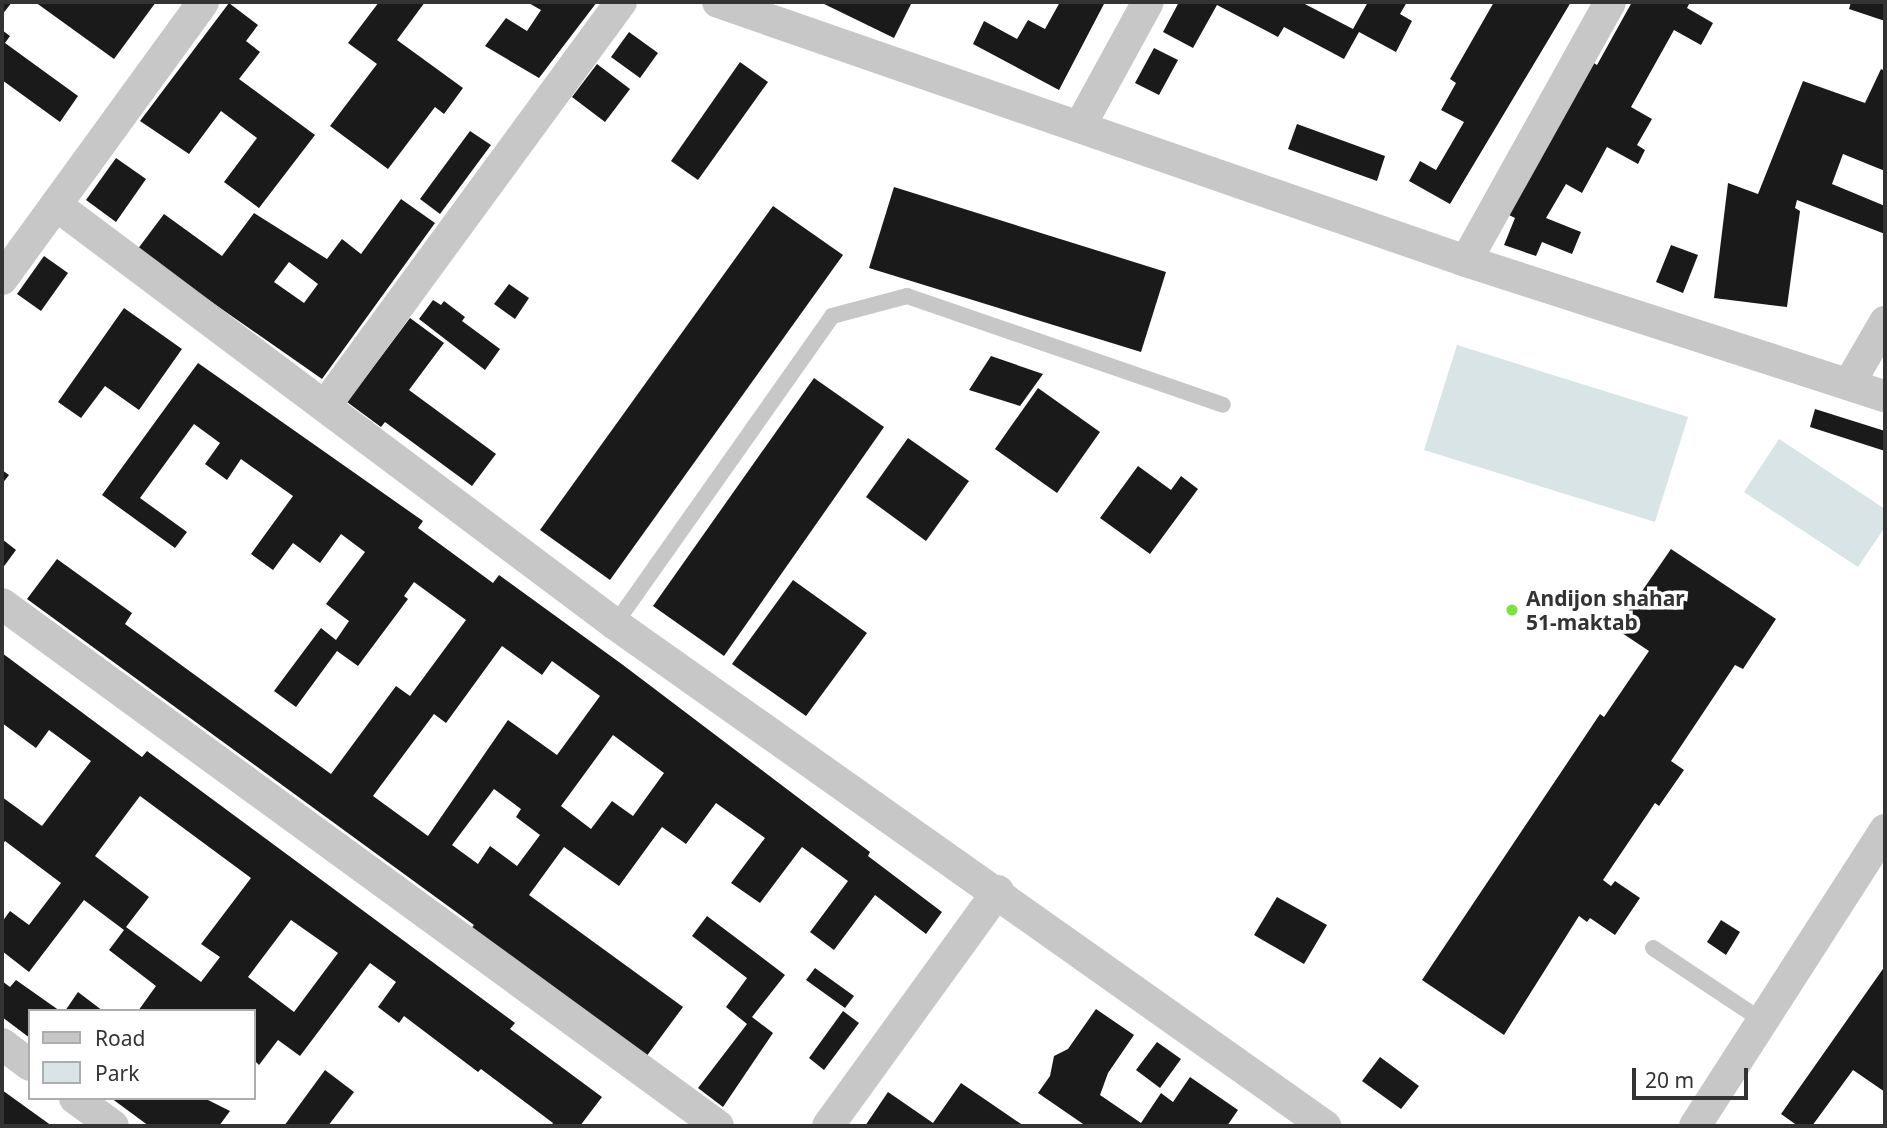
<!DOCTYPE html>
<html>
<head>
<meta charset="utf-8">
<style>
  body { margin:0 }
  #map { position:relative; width:1887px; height:1128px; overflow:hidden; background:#fff; font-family:"Noto Sans",sans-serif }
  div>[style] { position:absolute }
  .green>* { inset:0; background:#d8e4e6 }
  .building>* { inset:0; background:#1a1a1a }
  .service>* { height:16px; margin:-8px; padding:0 8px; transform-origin:8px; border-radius:8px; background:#c7c7c7 }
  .minor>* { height:32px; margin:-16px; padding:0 16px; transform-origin:16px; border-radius:16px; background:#c7c7c7 }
  .dots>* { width:19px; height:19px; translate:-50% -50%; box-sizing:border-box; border:4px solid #fff; border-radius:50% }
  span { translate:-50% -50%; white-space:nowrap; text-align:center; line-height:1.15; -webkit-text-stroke:7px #fff; paint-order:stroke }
  .poi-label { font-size:21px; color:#333; font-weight:700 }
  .left { translate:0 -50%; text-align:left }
  .frame { position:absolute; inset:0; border:4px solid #333; pointer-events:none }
  .legend { position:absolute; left:28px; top:1009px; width:228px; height:91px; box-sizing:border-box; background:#fff; border:2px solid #adadad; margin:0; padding:9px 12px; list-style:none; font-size:21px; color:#333 }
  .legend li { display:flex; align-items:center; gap:14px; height:35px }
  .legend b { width:35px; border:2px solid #adadad }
  .scale { position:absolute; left:1632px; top:1068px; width:116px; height:32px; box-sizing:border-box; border:4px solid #333; border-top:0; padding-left:9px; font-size:21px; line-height:24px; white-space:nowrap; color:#333; -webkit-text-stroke:5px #fff; paint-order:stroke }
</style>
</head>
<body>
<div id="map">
  <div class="green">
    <i style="clip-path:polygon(1457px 345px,1688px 417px,1655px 522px,1424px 450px)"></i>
    <i style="clip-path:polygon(1779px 439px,1885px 509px,1885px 527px,1858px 567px,1744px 492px)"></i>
  </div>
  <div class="building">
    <i style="clip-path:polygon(2px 2px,12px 2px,2px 15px)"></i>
    <i style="clip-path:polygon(35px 2px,156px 2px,114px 59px)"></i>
    <i style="clip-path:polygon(379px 2px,425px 2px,397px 40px,463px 88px,444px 114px,435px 107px,388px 169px,330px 126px,377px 64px,348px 43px)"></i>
    <i style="clip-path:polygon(527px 2px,597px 2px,539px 78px,485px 46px,506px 18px,527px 31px,541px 10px)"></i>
    <i style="clip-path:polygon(820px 2px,912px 2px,894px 38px)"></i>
    <i style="clip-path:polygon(1060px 2px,1105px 2px,1059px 90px,973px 44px,984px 21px,1017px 39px,1028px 20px,1045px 29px)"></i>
    <i style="clip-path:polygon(1179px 2px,1301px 2px,1353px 29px,1368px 2px,1407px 2px,1400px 14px,1412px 21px,1396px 52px,1359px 32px,1344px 59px,1284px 27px,1278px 37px,1217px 5px,1193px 48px,1163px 32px)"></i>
    <i style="clip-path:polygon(1494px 2px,1571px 2px,1450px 204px,1409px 181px,1420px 161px,1436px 170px,1464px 122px,1441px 110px,1456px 83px,1450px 79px)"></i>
    <i style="clip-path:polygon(1632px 2px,1690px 2px,1687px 8px,1713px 23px,1701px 45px,1674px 30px,1631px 107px,1652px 119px,1637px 145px,1645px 150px,1638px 164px,1607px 147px,1582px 193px,1566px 184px,1546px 218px,1581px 232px,1572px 254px,1542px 242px,1536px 256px,1504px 245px,1515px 218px,1509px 215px,1589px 60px,1597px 65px)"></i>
    <i style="clip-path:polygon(1851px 2px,1885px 2px,1885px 21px,1849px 9px)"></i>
    <i style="clip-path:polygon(229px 3px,258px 25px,246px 41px,260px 52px,239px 79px,315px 135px,259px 208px,224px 182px,257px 138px,221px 111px,189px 154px,140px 121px)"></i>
    <i style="clip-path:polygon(2px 30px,10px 36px,5px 43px,78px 96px,60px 122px,2px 80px)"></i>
    <i style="clip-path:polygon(629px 32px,658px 53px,640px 78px,611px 57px)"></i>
    <i style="clip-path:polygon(1154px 48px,1178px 60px,1159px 95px,1135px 83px)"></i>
    <i style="clip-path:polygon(740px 62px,768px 82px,698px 180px,671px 161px)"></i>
    <i style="clip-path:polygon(597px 64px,630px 89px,605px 122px,572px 97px)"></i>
    <i style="clip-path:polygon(1881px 69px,1885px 71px,1885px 171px,1843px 154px,1832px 184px,1885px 206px,1885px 234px,1797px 200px,1795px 208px,1800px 211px,1787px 307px,1714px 298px,1728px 183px,1758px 194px,1803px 81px,1865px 103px)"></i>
    <i style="clip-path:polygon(1297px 124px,1385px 156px,1377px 181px,1288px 149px)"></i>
    <i style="clip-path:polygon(470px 131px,491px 145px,440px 214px,420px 199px)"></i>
    <i style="clip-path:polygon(116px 158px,146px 179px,116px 222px,86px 200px)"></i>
    <i style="clip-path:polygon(894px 187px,1166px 272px,1141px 352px,869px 268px)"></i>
    <i style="clip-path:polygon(evenodd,401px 199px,435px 223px,322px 379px,137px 250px,164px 214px,222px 256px,254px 213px,327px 259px,342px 239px,361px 254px,401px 199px,289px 262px,318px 284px,304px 303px,274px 282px,289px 262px)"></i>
    <i style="clip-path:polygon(773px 206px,843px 255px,610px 580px,540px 530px)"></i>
    <i style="clip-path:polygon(1671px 245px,1698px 255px,1683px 293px,1656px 282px)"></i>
    <i style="clip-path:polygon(44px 256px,68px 273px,41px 311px,17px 294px)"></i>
    <i style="clip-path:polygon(509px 284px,529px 298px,515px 319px,494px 304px)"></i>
    <i style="clip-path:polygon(433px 300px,441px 305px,444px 301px,465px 317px,462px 321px,500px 349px,485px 370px,419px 319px)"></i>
    <i style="clip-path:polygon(124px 308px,182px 349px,139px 410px,105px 386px,81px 418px,58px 402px)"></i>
    <i style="clip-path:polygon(410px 318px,444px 343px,409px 390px,496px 454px,472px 486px,385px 422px,381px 427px,347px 402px)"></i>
    <i style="clip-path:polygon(991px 356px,1043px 374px,1020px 406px,969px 390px)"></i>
    <i style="clip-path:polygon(evenodd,198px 363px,423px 521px,418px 528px,493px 583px,499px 575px,623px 665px,870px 852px,868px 856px,942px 912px,926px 934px,875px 895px,834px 950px,810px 932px,848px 881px,802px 847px,760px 903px,731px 883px,765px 838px,716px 803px,686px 844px,662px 827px,619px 886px,564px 847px,529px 895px,683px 1007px,646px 1057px,471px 929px,474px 925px,27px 599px,57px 559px,132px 613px,125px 624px,331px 774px,396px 686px,410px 696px,466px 620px,414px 582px,404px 596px,408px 599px,358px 666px,337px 651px,296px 707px,274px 691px,321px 628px,336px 640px,349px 621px,326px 604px,365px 552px,341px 534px,320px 563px,293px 543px,273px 570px,251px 554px,293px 496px,241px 459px,227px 480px,205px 464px,220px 443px,194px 424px,140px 498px,187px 532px,175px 548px,102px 495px,198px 363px,502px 646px,542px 675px,552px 661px,600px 696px,557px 755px,508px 720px,428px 836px,373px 796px,434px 714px,446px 723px,502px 646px,198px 363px,613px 735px,664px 773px,633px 816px,612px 801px,591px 829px,561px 806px,613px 735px,198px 363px,494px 789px,521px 809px,516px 817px,540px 835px,517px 866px,490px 846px,478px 864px,452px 845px,494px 789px)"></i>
    <i style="clip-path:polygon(814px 378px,884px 427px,724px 656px,653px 606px)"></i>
    <i style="clip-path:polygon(1038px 388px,1100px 432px,1057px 493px,995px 449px)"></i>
    <i style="clip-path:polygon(1815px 409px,1885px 431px,1885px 451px,1810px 427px)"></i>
    <i style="clip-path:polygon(908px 438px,969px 481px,926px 541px,866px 497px)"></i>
    <i style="clip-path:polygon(1138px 466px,1171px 490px,1181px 476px,1198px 489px,1150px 554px,1100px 518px)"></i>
    <i style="clip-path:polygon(2px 470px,9px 475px,2px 484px)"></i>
    <i style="clip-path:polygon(2px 539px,16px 550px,2px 569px)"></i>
    <i style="clip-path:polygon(1671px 549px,1776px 619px,1743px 669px,1735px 665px,1671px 761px,1684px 770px,1659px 806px,1655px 803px,1603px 880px,1611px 886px,1615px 881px,1640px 898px,1615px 935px,1590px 918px,1587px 922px,1579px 916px,1504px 1035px,1422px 980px,1600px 714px,1604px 717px,1649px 651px,1616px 629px)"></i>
    <i style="clip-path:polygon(793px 580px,867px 633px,806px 716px,732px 664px)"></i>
    <i style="clip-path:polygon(evenodd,2px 653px,142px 757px,147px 751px,515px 1023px,510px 1029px,602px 1097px,580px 1126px,551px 1126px,553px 1123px,481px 1069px,478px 1072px,404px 1016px,399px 1023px,378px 1007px,396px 982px,370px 963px,300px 1056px,278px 1040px,259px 1065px,254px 1060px,254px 1011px,138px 1011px,156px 986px,109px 950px,124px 930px,84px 900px,29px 972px,2px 951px,2px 922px,10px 911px,29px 925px,61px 883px,5px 841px,2px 846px,2px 797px,42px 826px,91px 761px,49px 730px,36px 748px,2px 723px,2px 653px,140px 796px,251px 878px,201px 944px,220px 957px,201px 982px,126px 927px,149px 897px,95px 856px,140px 796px,2px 653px,291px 920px,338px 953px,294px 1012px,248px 977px,291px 920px)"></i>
    <i style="clip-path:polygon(1277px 897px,1327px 925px,1304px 964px,1254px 935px)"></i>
    <i style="clip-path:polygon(707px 916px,785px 975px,752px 1017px,773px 1033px,723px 1107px,698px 1088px,747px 1024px,726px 1007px,747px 978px,692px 936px)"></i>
    <i style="clip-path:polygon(1721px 920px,1740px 932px,1726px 955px,1707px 942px)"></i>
    <i style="clip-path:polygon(1885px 966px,1885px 1092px,1853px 1070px,1812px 1126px,1798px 1126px,1781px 1114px)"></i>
    <i style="clip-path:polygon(815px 968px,854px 996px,845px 1008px,806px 980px)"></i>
    <i style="clip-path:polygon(16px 980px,60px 1011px,30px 1011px,30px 1038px,2px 1017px,2px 981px,10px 987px)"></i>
    <i style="clip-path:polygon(78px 992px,103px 1011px,65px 1011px)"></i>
    <i style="clip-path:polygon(1096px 1009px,1134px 1035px,1108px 1073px,1100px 1095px,1141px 1123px,1161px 1093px,1173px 1102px,1190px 1077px,1238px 1110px,1227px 1126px,1086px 1126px,1038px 1093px,1050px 1076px,1054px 1056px,1068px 1049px)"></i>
    <i style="clip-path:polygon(843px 1011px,859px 1023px,824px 1070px,809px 1058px)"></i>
    <i style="clip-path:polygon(1157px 1042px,1181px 1059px,1160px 1088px,1136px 1070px)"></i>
    <i style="clip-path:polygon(1380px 1057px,1419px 1086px,1401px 1109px,1362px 1081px)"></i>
    <i style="clip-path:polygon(325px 1070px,354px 1092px,328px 1126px,284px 1126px)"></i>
    <i style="clip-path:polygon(961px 1083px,1024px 1126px,865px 1126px,888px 1092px,933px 1123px)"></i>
    <i style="clip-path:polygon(2px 1090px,52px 1126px,2px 1126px)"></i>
    <i style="clip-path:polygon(111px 1098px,204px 1098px,230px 1111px,219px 1126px,149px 1126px)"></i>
  </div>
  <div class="service">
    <i style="left:615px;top:624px;width:377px;rotate:-54.8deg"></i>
    <i style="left:832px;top:316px;width:78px;rotate:-14.9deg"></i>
    <i style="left:907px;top:296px;width:334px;rotate:19deg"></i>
    <i style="left:1653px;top:948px;width:132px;rotate:33.6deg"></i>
  </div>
  <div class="minor">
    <i style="left:718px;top:2px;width:792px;rotate:19.1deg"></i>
    <i style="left:1466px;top:261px;width:440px;rotate:17.9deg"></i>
    <i style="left:1080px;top:126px;width:141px;rotate:-61.3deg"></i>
    <i style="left:56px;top:205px;width:699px;rotate:36.85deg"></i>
    <i style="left:615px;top:624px;width:870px;rotate:35.26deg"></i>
    <i style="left:1466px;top:261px;width:296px;rotate:-60.9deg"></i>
    <i style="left:2px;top:279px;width:342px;rotate:-54deg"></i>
    <i style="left:1849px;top:384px;width:72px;rotate:-59.9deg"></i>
    <i style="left:325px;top:406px;width:501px;rotate:-53.77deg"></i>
    <i style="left:2px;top:604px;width:886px;rotate:36.09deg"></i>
    <i style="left:2px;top:1044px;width:35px;rotate:37deg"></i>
    <i style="left:75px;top:1098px;width:47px;rotate:36.4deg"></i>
    <i style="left:828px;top:1126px;width:290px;rotate:-54.1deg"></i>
    <i style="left:1695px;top:1126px;width:352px;rotate:-57.3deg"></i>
  </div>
  <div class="dots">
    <i style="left:1512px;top:610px;background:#7ae33b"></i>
  </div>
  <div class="poi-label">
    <span class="left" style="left:1526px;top:610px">Andijon shahar<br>51-maktab</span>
  </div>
  <div class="frame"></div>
  <ul class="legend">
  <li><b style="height:9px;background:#c7c7c7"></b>Road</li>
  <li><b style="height:19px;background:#d8e4e6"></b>Park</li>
  </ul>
  <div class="scale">20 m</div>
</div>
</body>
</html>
